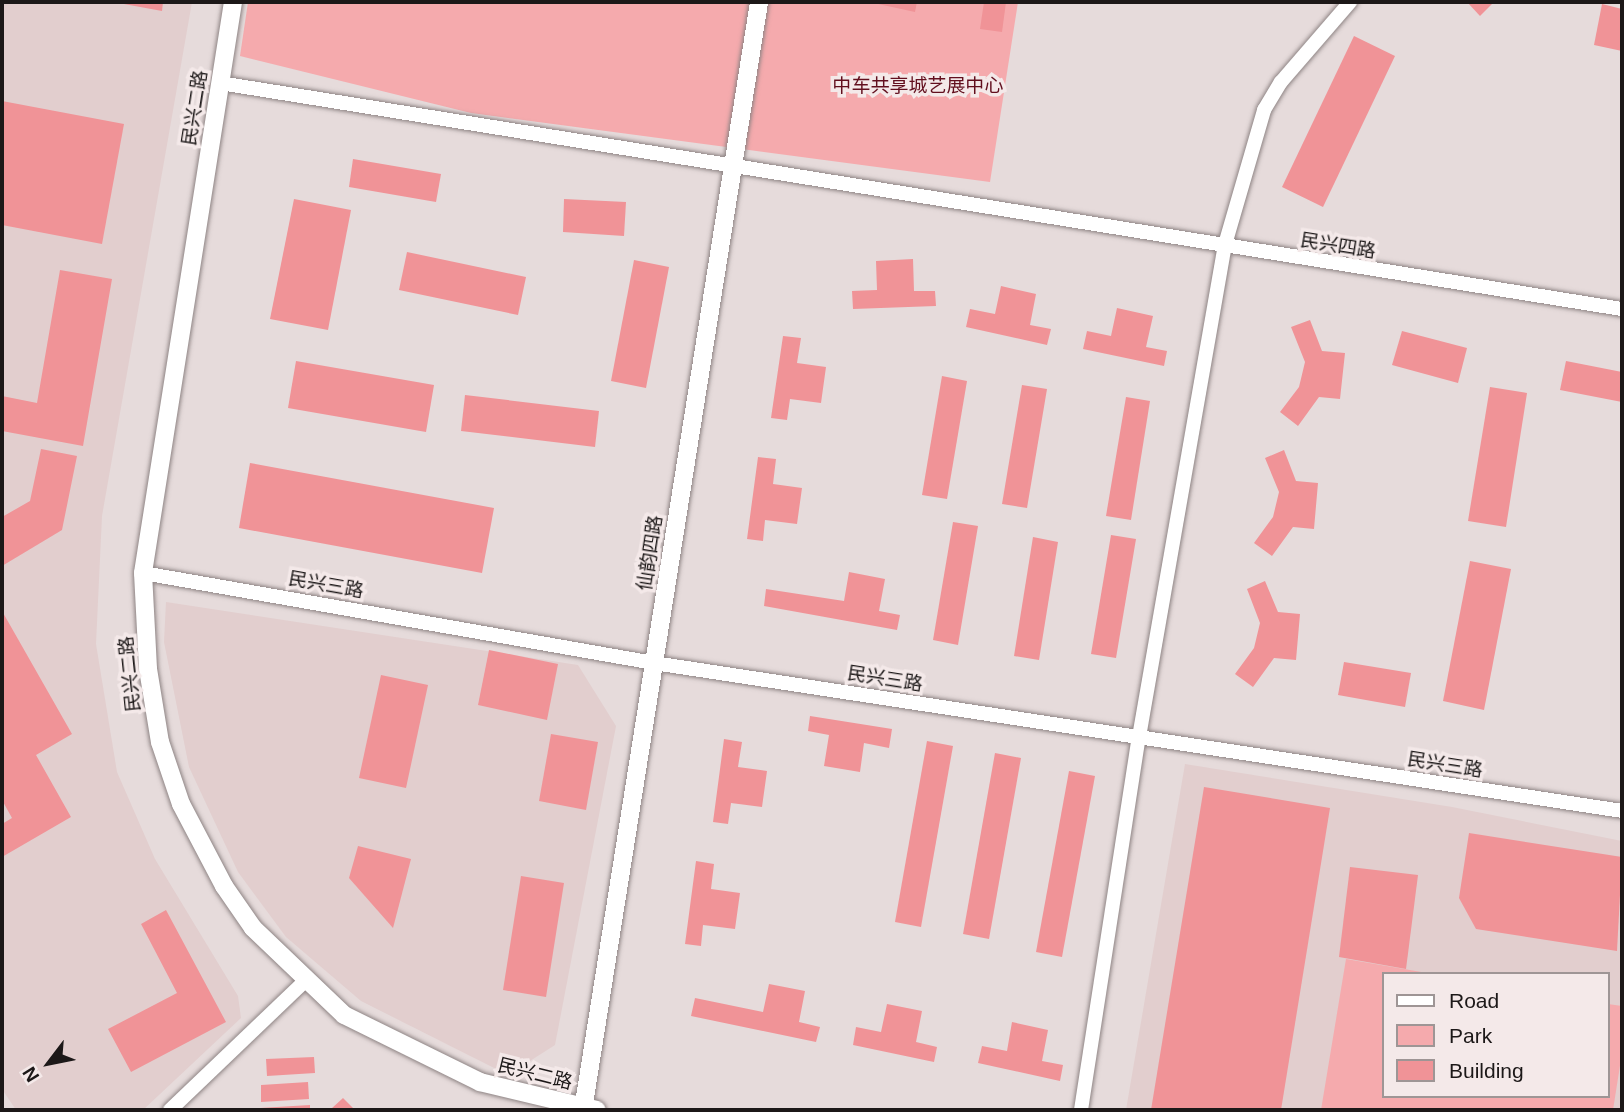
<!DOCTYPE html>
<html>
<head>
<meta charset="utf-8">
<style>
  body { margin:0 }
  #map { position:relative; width:1624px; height:1112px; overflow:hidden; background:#e6dbdb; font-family:Helvetica,"Noto Sans SC",sans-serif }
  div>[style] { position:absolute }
  .built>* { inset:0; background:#e2cece }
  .green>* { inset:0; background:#f5aaad }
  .building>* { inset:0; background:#f09397 }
  .roads { filter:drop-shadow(0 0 2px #8e8484) drop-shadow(0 0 2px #8e8484) }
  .minor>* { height:14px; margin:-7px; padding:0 7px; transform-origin:7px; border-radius:7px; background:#fff }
  .tertiary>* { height:18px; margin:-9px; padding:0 9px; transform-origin:9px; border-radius:9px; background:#fff }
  span { translate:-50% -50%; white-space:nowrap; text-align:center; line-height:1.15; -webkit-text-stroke:7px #f4e9e9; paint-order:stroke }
  .park-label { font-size:19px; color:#620f1e }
  .street-label { font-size:19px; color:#1c1818 }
  .frame { position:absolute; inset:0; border:4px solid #1c1818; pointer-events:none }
  .legend { position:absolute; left:1382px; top:972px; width:228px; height:126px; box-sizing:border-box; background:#f4e9e9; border:2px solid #9e9595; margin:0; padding:9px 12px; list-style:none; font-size:21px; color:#1c1818 }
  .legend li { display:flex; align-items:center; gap:14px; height:35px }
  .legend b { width:35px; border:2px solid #9e9595 }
  .north { position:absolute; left:14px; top:1028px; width:70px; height:70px; -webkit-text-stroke:5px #f4e9e9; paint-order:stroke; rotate:238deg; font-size:19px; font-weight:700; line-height:28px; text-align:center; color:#1c1818 }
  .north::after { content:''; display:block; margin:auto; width:24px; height:32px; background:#1c1818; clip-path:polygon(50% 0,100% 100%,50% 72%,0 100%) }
</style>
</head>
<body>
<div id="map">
  <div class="built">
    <i style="clip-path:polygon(2px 2px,192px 2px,102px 516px,96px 644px,117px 772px,155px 859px,238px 996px,241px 1018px,143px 1110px,16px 1110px,2px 1089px)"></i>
    <i style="clip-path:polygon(166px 602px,578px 665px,616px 726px,555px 1045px,508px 1075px,361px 1001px,286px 937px,238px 872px,189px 767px,164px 642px)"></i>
    <i style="clip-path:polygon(evenodd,1185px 764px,1452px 807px,1622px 841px,1622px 1110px,1126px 1110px,1185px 764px,1384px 974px,1608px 974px,1608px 1096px,1384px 1096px,1384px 974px)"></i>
  </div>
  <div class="green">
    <i style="clip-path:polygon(248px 2px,1018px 2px,990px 182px,471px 113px,240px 56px)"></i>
    <i style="clip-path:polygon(1346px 959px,1433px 974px,1384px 974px,1384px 1096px,1608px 1096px,1608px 1004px,1622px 1006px,1622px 1053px,1613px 1110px,1321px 1110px)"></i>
  </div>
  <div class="building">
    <i style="clip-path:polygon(113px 2px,163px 2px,162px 11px)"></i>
    <i style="clip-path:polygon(869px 2px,917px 2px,915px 12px)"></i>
    <i style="clip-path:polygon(984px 2px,1006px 2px,1002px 32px,980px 29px)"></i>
    <i style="clip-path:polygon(1467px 2px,1494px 2px,1480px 16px)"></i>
    <i style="clip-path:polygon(1602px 4px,1622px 9px,1622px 51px,1594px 45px)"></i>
    <i style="clip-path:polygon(1354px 36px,1395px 56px,1323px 207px,1282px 187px)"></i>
    <i style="clip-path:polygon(2px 101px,124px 124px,102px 244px,2px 225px)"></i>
    <i style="clip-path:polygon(353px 159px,441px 174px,436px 202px,349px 187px)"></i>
    <i style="clip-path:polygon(294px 199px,351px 210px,328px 330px,270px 319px)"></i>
    <i style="clip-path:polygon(564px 199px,626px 202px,624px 236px,563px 232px)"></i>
    <i style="clip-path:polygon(407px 252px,526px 277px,518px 315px,399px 290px)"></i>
    <i style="clip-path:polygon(913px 259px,914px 291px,935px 291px,936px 306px,853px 309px,852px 291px,877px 290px,876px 261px)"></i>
    <i style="clip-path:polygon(634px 260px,669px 267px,646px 388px,611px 381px)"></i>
    <i style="clip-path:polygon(60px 270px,112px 279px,83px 446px,2px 431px,2px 396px,37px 403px)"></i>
    <i style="clip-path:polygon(1001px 286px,1036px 294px,1030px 325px,1051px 329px,1047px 345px,966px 327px,970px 309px,995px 314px)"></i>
    <i style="clip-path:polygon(1117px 308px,1153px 316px,1146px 347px,1167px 351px,1164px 366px,1083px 349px,1087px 331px,1111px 336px)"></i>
    <i style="clip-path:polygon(1310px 320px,1322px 351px,1345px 353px,1340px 399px,1319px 397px,1298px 426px,1280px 412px,1299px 387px,1305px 362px,1291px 327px)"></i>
    <i style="clip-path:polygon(1402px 331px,1467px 348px,1458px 383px,1392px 365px)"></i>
    <i style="clip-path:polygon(783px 336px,801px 338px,797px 363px,826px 367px,821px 403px,790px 399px,787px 420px,771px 418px)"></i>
    <i style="clip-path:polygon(296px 361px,434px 385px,426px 432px,288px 408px)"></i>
    <i style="clip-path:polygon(1566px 361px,1622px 372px,1622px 402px,1560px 390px)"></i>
    <i style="clip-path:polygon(942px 376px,967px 381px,947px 499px,922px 495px)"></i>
    <i style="clip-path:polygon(1022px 385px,1047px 389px,1027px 508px,1002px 504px)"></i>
    <i style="clip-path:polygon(1490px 387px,1527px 393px,1506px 527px,1468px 521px)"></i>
    <i style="clip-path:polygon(465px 395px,599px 411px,595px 447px,461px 431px)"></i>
    <i style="clip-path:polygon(1126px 397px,1150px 401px,1131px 520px,1106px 516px)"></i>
    <i style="clip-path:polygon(41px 449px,77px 456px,62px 530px,2px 566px,2px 517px,30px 501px)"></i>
    <i style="clip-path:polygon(1284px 450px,1296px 481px,1318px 483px,1314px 529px,1293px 527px,1272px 556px,1254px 543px,1273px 517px,1279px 492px,1265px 458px)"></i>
    <i style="clip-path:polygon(758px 457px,776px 459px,773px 484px,802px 488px,797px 524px,765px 520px,763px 541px,747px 539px)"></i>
    <i style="clip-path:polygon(250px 463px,494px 508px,482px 573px,239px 528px)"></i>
    <i style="clip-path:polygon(953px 522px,978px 526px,958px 645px,933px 640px)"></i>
    <i style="clip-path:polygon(1111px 535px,1136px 539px,1116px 658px,1091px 654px)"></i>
    <i style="clip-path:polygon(1033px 537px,1058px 542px,1039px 660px,1014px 656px)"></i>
    <i style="clip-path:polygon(1470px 561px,1511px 569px,1484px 710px,1443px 701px)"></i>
    <i style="clip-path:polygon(849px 572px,885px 579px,879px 611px,900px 615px,897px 630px,764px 606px,766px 589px,844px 601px)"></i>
    <i style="clip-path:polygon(1265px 581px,1278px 612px,1300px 614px,1296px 660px,1274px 658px,1253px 687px,1235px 674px,1254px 648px,1260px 623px,1247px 589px)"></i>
    <i style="clip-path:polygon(2px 611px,72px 734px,36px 755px,71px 817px,2px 857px,2px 824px,12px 818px,2px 800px)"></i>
    <i style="clip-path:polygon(489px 650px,558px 664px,547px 720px,478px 705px)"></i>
    <i style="clip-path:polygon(1344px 662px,1411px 673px,1405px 707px,1338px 695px)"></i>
    <i style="clip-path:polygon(381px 675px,428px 685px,406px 788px,359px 778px)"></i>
    <i style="clip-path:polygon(810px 716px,892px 729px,889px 748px,864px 743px,860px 772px,824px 766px,829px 735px,808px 731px)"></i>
    <i style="clip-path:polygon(551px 734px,598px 742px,586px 810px,539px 801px)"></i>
    <i style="clip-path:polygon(724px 739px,742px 742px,738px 767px,767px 771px,762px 807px,731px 803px,728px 824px,713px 822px)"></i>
    <i style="clip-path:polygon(927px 741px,953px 746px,921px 927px,895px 922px)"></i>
    <i style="clip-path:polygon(995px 753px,1021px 758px,989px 939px,963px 934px)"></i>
    <i style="clip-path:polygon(1069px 771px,1095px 776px,1062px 957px,1036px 952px)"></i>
    <i style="clip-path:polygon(1204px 787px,1330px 808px,1281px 1110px,1151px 1110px)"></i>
    <i style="clip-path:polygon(1469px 833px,1622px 857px,1617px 951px,1476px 929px,1459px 898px)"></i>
    <i style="clip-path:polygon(358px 846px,411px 859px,393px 928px,349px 878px)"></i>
    <i style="clip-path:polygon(696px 861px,714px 864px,711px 889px,740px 893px,735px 929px,703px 925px,701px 946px,685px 944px)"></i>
    <i style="clip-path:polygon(1350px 867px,1418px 875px,1406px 969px,1339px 957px)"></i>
    <i style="clip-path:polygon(521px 876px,564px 883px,546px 997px,503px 990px)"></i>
    <i style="clip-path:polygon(166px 910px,226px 1022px,131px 1072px,108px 1029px,177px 993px,141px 924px)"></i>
    <i style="clip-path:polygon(769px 984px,805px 991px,799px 1022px,820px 1027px,816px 1042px,691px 1016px,695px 998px,763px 1012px)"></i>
    <i style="clip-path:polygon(887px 1004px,922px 1011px,916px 1042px,937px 1047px,934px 1062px,853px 1045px,856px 1027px,881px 1032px)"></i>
    <i style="clip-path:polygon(1012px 1022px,1048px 1030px,1042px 1061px,1063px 1065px,1060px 1081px,978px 1063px,982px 1046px,1007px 1051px)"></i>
    <i style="clip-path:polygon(314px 1057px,315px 1073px,267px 1076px,266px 1059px)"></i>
    <i style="clip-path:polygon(308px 1082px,309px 1099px,261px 1102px,261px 1085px)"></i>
    <i style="clip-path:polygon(343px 1098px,355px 1110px,331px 1109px)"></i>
    <i style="clip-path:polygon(310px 1105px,310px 1110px,260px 1110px,260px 1108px)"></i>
  </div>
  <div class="roads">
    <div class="minor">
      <i style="left:220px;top:83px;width:1420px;rotate:9.16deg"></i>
      <i style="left:143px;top:573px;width:519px;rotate:9.99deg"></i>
      <i style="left:654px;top:663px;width:979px;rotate:8.69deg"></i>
      <i style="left:170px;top:1110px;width:188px;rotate:-43.7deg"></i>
      <i style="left:1081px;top:1110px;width:377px;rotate:-81.2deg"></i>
      <i style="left:1139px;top:737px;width:496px;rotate:-80.1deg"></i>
      <i style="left:1224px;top:248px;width:144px;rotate:-73.8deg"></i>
      <i style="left:1264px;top:110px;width:33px;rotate:-59deg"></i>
      <i style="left:1281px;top:82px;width:106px;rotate:-49.2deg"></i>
    </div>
    <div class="tertiary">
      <i style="left:233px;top:2px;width:578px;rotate:98.96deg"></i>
      <i style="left:143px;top:573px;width:96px;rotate:87deg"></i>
      <i style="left:148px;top:669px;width:74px;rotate:80.7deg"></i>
      <i style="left:160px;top:742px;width:65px;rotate:71.3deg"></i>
      <i style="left:181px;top:804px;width:93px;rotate:62.3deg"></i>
      <i style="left:224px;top:886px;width:51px;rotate:55.4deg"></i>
      <i style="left:253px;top:928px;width:126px;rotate:43.7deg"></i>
      <i style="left:344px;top:1015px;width:152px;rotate:26.2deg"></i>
      <i style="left:480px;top:1082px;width:120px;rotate:13.5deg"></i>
      <i style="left:583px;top:1110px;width:1122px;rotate:-80.97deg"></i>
    </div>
  </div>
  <div class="park-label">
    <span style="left:918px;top:86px">中车共享城艺展中心</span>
  </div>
  <div class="street-label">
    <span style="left:195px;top:108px;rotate:-81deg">民兴二路</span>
    <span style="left:1338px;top:246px;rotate:9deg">民兴四路</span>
    <span style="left:650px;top:553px;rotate:-81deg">仙韵四路</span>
    <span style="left:326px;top:585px;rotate:10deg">民兴三路</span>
    <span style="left:130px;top:674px;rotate:-96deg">民兴二路</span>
    <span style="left:885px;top:679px;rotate:9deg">民兴三路</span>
    <span style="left:1445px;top:765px;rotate:9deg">民兴三路</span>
    <span style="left:535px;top:1074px;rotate:14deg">民兴二路</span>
  </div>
  <div class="frame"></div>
  <ul class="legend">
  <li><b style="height:9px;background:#fff"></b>Road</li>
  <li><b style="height:19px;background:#f5aaad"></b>Park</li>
  <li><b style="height:19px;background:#f09397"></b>Building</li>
  </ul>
  <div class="north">N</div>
</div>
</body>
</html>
